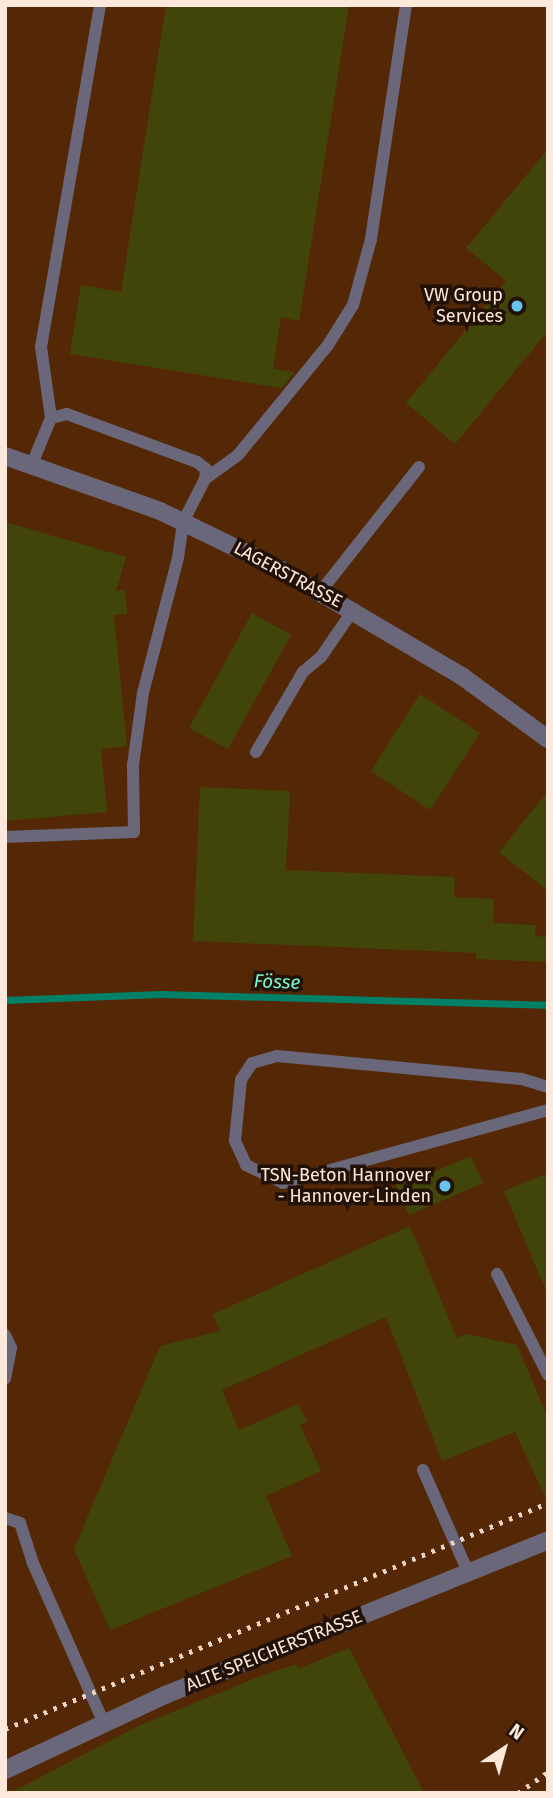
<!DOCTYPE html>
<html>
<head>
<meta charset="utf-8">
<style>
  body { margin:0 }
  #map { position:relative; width:553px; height:1798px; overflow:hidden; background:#472206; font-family:"Fira Sans",sans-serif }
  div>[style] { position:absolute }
  .built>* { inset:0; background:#542806 }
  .stream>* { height:7px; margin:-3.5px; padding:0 3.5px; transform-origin:3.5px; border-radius:3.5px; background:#008167 }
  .building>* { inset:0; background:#424509 }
  .service>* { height:12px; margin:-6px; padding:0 6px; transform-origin:6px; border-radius:6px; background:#6a677b }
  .minor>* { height:18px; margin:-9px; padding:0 9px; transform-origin:9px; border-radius:9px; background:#6a677b }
  .rail>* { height:5px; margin-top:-2.5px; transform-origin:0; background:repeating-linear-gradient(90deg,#ead4c6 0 3.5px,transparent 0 10.5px) }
  .dots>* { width:19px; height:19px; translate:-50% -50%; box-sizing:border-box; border:4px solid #221107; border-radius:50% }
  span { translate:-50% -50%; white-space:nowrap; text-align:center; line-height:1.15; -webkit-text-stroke:7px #221107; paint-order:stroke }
  .poi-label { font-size:18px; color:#fde8dc }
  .right { translate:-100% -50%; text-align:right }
  .street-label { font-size:18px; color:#fde8dc }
  .water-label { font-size:19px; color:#77f9d4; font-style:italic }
  .frame { position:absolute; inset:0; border:7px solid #fde8dc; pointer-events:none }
  .north { position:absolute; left:469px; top:1714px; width:70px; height:70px; -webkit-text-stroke:5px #221107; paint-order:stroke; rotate:36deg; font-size:19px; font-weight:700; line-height:28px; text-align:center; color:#fde8dc }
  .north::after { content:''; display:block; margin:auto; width:24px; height:32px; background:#fde8dc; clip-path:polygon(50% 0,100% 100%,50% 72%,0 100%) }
</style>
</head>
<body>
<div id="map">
  <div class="built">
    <i style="clip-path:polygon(5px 5px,548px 5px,548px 1793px,5px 1793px)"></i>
  </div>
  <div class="stream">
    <i style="left:5px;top:1000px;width:156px;rotate:-2.2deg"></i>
    <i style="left:161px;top:994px;width:387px;rotate:1.6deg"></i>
  </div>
  <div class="building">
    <i style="clip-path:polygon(166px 5px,349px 5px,299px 321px,281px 317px,273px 369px,295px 372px,281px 388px,70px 354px,81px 285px,121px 292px)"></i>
    <i style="clip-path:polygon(548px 149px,548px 331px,455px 444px,406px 403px,506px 281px,466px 248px)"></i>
    <i style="clip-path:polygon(5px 522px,126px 557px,116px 591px,125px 590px,127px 614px,114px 615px,127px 746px,101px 749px,107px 812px,5px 821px)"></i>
    <i style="clip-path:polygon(252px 613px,291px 635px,228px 749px,189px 728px)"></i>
    <i style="clip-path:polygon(420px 694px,480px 733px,430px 810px,371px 771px)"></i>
    <i style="clip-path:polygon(200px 787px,290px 791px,286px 870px,455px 877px,454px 897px,494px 899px,493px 923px,536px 925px,535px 936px,548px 937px,548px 962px,476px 959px,476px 953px,193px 941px)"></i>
    <i style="clip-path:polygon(548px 791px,548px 891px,499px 852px)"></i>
    <i style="clip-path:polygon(471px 1156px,483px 1183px,409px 1215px,394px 1181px,412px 1174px,415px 1180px)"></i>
    <i style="clip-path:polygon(548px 1173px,548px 1293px,547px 1293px,504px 1191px)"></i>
    <i style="clip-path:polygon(410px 1226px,457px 1338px,466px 1334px,517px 1345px,548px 1418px,548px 1503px,515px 1432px,442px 1461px,386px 1317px,222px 1390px,239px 1430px,298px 1404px,307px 1422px,300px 1425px,321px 1471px,266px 1496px,292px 1556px,110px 1630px,74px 1549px,160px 1346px,220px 1331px,213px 1314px)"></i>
    <i style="clip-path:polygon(349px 1648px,424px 1793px,10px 1793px,138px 1726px,261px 1676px,296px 1664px,298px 1669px)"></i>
  </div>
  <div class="service">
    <i style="left:51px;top:418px;width:72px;rotate:-98deg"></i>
    <i style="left:41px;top:347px;width:347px;rotate:-80.2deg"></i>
    <i style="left:205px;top:479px;width:41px;rotate:-36deg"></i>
    <i style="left:238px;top:455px;width:142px;rotate:-50.7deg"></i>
    <i style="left:328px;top:345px;width:47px;rotate:-58deg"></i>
    <i style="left:353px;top:305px;width:68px;rotate:-74.7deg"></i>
    <i style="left:371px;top:239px;width:237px;rotate:-81.5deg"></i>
    <i style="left:321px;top:591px;width:158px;rotate:-51.7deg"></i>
    <i style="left:256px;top:752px;width:93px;rotate:-59.6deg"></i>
    <i style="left:303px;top:672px;width:23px;rotate:-40deg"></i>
    <i style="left:321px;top:657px;width:58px;rotate:-55.5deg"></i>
    <i style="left:5px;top:837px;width:129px;rotate:-2.2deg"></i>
    <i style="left:134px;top:832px;width:67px;rotate:-90.9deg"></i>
    <i style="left:133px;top:765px;width:73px;rotate:-82.1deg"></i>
    <i style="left:143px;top:693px;width:139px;rotate:-75.5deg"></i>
    <i style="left:178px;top:558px;width:36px;rotate:-82deg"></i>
    <i style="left:183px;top:522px;width:48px;rotate:-62.9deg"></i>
    <i style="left:205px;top:479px;width:10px;rotate:-84deg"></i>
    <i style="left:206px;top:469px;width:11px;rotate:-142deg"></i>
    <i style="left:197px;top:462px;width:139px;rotate:-159.7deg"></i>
    <i style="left:67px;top:414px;width:16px;rotate:166deg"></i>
    <i style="left:51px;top:418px;width:50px;rotate:112.4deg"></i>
    <i style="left:548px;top:1087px;width:28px;rotate:-163deg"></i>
    <i style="left:521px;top:1079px;width:245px;rotate:-174.6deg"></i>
    <i style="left:277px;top:1056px;width:26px;rotate:164deg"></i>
    <i style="left:252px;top:1063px;width:20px;rotate:123deg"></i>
    <i style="left:241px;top:1080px;width:61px;rotate:95.6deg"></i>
    <i style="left:235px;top:1141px;width:26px;rotate:65deg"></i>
    <i style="left:246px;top:1165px;width:41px;rotate:25.9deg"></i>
    <i style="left:283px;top:1183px;width:275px;rotate:-15.4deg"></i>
    <i style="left:497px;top:1274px;width:113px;rotate:63.2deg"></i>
    <i style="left:5px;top:1335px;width:14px;rotate:65deg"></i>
    <i style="left:11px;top:1348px;width:31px;rotate:101deg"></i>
    <i style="left:423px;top:1470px;width:111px;rotate:66.2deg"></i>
    <i style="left:5px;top:1518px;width:16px;rotate:18deg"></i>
    <i style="left:20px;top:1523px;width:40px;rotate:72deg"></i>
    <i style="left:32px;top:1561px;width:175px;rotate:66.1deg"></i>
  </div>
  <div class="minor">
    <i style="left:5px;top:456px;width:164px;rotate:19.5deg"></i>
    <i style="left:160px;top:511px;width:139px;rotate:26deg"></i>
    <i style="left:285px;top:572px;width:207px;rotate:30.5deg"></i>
    <i style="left:463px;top:677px;width:105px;rotate:36.1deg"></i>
    <i style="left:5px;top:1770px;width:177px;rotate:-25.1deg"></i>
    <i style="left:165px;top:1695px;width:413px;rotate:-22deg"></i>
  </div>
  <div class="rail">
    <i style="left:5px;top:1729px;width:588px;rotate:-22.6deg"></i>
    <i style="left:518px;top:1793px;width:37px;rotate:-35deg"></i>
  </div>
  <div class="dots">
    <i style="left:517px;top:306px;background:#69c3f1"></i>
    <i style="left:445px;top:1186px;background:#69c3f1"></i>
  </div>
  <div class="poi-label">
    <span class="right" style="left:503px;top:306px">VW Group<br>Services</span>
    <span class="right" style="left:431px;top:1186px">TSN-Beton Hannover<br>- Hannover-Linden</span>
  </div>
  <div class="street-label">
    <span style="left:288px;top:575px;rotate:28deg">LAGERSTRASSE</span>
    <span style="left:274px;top:1651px;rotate:-22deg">ALTE SPEICHERSTRASSE</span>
  </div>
  <div class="water-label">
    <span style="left:277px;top:982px;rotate:2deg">Fösse</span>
  </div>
  <div class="frame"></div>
  <div class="north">N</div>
</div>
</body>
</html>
